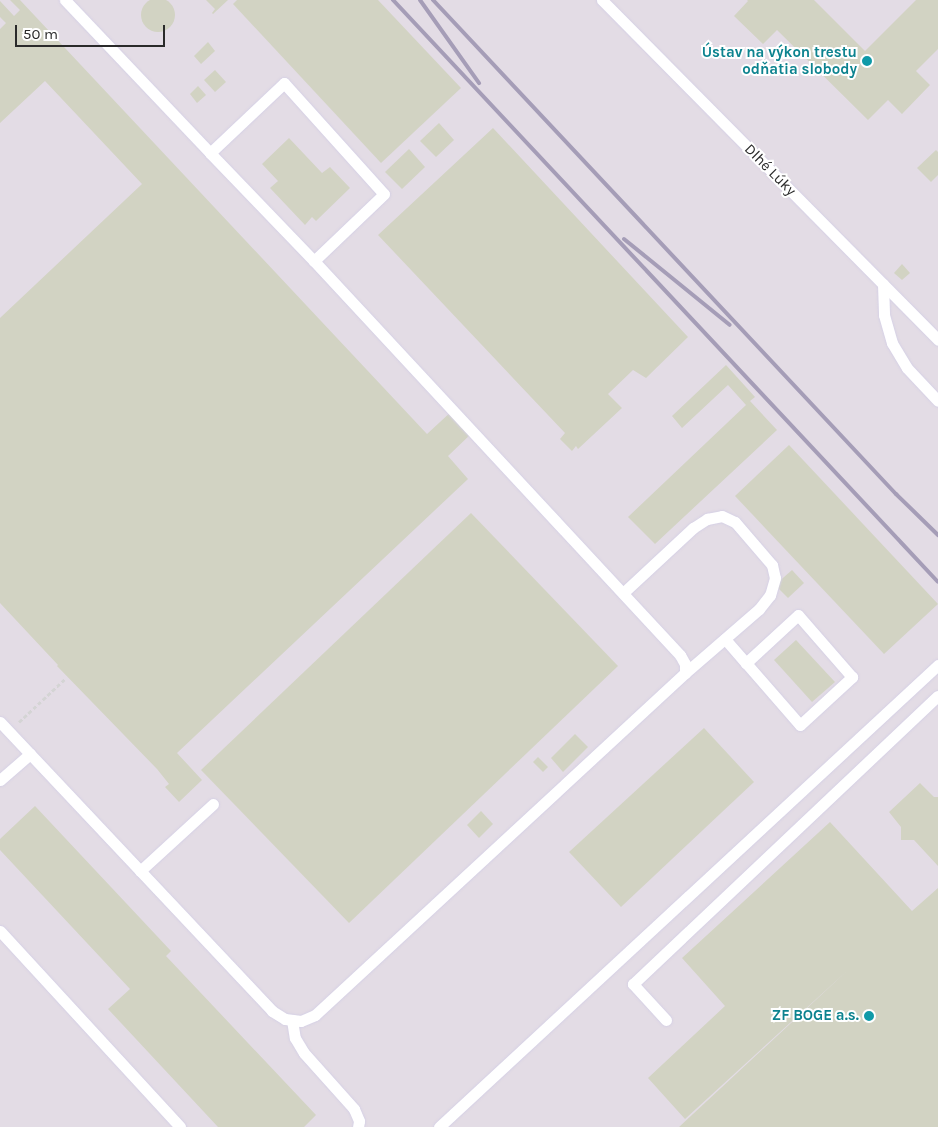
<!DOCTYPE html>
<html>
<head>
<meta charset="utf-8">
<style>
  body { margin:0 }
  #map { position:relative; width:938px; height:1127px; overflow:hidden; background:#eeeedb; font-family:Karla,sans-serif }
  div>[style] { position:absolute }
  .industrial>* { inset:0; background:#e3dce5 }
  .building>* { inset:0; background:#d2d3c3 }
  .round { border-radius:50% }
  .path>* { height:3px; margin-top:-1.5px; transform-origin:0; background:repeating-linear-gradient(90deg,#d4d4d4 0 4px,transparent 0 6.5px) }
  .roads { filter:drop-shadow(0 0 1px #d5d0e5) drop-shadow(0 0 1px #d5d0e5) }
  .service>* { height:11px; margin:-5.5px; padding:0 5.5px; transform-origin:5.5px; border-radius:5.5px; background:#fff }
  .rail>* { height:4px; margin:-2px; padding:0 2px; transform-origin:2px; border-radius:2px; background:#a59db7 }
  .dots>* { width:14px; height:14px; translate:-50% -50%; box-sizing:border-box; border:2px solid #fff; border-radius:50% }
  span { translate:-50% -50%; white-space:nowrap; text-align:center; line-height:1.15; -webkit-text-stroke:4px #fff; paint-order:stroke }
  .culture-label { font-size:15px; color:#0d838f; font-weight:700 }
  .right { translate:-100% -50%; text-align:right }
  .street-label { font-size:15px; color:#2a2a2a }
  .scale { position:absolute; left:15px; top:25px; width:150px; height:22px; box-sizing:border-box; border:2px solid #2a2a2a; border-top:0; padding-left:6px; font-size:15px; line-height:18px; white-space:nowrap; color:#2a2a2a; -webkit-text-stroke:4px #fff; paint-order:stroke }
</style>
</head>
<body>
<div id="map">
  <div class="industrial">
    <i style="clip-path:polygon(0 0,938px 0,938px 1127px,0 1127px)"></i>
  </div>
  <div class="building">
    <i class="round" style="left:141px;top:-2px;width:34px;height:34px"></i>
    <i style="clip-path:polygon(10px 0,20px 0,427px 434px,453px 410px,473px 432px,448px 456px,468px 479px,177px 753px,202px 780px,179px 802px,165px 787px,169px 784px,157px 769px,57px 666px,58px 665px,0 603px,0 318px,142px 184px,45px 81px,0 123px,0 29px,6px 23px,0 17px,0 1px,14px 16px,20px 10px)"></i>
    <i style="clip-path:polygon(206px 0,228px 0,213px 14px,212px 13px,215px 9px)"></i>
    <i style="clip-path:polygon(237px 0,378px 0,461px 88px,381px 163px,233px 4px)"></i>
    <i style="clip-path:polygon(747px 0,814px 0,865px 51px,916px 0,938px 0,938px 49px,916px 71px,930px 85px,902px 114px,888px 100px,868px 120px,777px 30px,763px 44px,734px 16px,748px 1px)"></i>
    <i style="clip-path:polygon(208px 42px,215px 51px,201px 64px,194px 56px)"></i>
    <i style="clip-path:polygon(215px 70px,226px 82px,215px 92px,204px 80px)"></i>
    <i style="clip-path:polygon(198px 86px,206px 95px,197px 103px,190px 94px)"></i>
    <i style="clip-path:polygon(439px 123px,454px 140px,436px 157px,420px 141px)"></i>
    <i style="clip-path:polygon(493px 128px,688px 337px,646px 378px,633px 370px,608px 394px,622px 408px,578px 449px,576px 446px,572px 451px,560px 439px,565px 433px,378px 235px)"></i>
    <i style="clip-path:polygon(289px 138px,322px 173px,330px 167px,350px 188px,316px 221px,312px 217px,305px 225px,270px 188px,278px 181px,262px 164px)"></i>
    <i style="clip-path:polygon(409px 149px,425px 167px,402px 189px,385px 172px)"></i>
    <i style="clip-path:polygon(936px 150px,938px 152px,938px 175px,931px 182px,917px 168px)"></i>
    <i style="clip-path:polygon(902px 264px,910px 273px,902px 280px,894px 273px)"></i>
    <i style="clip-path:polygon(726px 365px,755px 397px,750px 401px,777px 430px,655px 544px,628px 517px,746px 405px,728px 385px,682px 428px,672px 416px)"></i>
    <i style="clip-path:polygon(789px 445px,938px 604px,884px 654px,735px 496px)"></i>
    <i style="clip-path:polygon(471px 513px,618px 666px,349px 923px,201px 770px)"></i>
    <i style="clip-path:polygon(792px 570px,804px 583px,788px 598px,775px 585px)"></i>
    <i style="clip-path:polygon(796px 640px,835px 682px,812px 702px,774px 660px)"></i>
    <i style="clip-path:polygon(704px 728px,754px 782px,621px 907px,569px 852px)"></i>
    <i style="clip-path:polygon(575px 734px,588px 747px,563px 772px,551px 758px)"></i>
    <i style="clip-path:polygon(538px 757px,548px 767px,543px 772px,533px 762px)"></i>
    <i style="clip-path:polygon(920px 783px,934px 797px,938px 797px,938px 866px,914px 840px,901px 840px,901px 827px,889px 812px)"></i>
    <i style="clip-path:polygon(35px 806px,171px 951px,166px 956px,316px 1115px,304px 1127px,218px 1127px,108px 1009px,130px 989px,0 850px,0 839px)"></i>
    <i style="clip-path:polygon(481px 811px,493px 824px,479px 838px,467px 825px)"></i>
    <i style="clip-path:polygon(830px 822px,912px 911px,938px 888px,938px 1127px,679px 1127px,848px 970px,685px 1119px,648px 1078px,725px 1006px,682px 958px)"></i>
  </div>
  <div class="path">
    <i style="left:19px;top:722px;width:64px;rotate:-43.1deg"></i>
  </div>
  <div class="roads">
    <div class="service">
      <i style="left:65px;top:0;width:211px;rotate:46.5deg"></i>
      <i style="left:602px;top:0;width:478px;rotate:45.3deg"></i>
      <i style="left:883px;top:284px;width:31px;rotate:88deg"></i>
      <i style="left:884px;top:315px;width:29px;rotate:74deg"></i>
      <i style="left:892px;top:343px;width:29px;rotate:59deg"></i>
      <i style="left:907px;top:368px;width:45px;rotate:46.8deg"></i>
      <i style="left:623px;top:593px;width:96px;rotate:-42.9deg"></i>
      <i style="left:693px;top:528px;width:17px;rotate:-33deg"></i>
      <i style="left:707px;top:519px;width:15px;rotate:-11deg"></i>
      <i style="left:722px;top:516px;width:14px;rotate:25deg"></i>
      <i style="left:735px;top:522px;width:57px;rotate:49.3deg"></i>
      <i style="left:772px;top:565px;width:13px;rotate:77deg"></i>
      <i style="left:775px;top:578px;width:18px;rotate:106deg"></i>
      <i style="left:770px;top:595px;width:18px;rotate:128deg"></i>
      <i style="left:759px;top:609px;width:98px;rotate:139.1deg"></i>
      <i style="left:725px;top:639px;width:32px;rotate:49deg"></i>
      <i style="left:746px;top:663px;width:82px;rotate:48.9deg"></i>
      <i style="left:800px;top:725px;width:71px;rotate:-42.7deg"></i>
      <i style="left:852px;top:677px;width:82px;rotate:-131.1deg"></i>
      <i style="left:798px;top:615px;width:71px;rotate:137.3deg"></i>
      <i style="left:0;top:722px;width:397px;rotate:46.7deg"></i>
      <i style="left:272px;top:1011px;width:15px;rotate:32deg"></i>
      <i style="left:285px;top:1019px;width:16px;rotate:7deg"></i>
      <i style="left:301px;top:1021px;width:15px;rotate:-23deg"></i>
      <i style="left:315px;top:1015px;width:504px;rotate:-42.75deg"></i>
      <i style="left:685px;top:673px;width:9px;rotate:-90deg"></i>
      <i style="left:685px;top:664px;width:10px;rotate:-119deg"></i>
      <i style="left:680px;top:655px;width:538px;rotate:-132.89deg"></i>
      <i style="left:314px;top:261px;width:150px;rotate:-133.9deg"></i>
      <i style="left:210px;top:153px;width:102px;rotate:-43.4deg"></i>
      <i style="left:284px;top:83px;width:149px;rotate:48deg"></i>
      <i style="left:384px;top:194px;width:97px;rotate:136.3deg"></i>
      <i style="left:0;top:780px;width:40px;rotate:-41deg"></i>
      <i style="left:140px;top:871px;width:99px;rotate:-42.5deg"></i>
      <i style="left:0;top:931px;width:266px;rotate:47.4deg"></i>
      <i style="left:292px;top:1020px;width:18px;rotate:81deg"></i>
      <i style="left:295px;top:1038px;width:17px;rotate:59deg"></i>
      <i style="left:304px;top:1053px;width:75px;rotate:48.2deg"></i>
      <i style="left:354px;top:1109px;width:13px;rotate:67deg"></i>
      <i style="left:359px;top:1121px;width:6px;rotate:99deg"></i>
      <i style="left:666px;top:1020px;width:49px;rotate:-132.5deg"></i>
      <i style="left:633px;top:984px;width:419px;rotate:-43.4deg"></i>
      <i style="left:439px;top:1127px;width:680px;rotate:-42.8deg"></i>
    </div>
  </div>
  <div class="rail">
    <i style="left:393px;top:0;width:797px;rotate:46.88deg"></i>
    <i style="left:420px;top:0;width:102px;rotate:54.6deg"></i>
    <i style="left:433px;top:0;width:677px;rotate:46.86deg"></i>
    <i style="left:896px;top:494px;width:59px;rotate:44.3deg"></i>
    <i style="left:624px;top:239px;width:136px;rotate:39.1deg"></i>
  </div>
  <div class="dots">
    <i style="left:867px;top:61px;background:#0f9aa8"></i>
    <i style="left:869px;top:1016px;background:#0f9aa8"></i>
  </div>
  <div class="culture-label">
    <span class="right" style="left:857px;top:61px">Ústav na výkon trestu<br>odňatia slobody</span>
    <span class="right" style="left:859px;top:1016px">ZF BOGE a.s.</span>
  </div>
  <div class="street-label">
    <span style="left:770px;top:170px;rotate:45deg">Dlhé Lúky</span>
  </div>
  <div class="scale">50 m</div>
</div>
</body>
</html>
